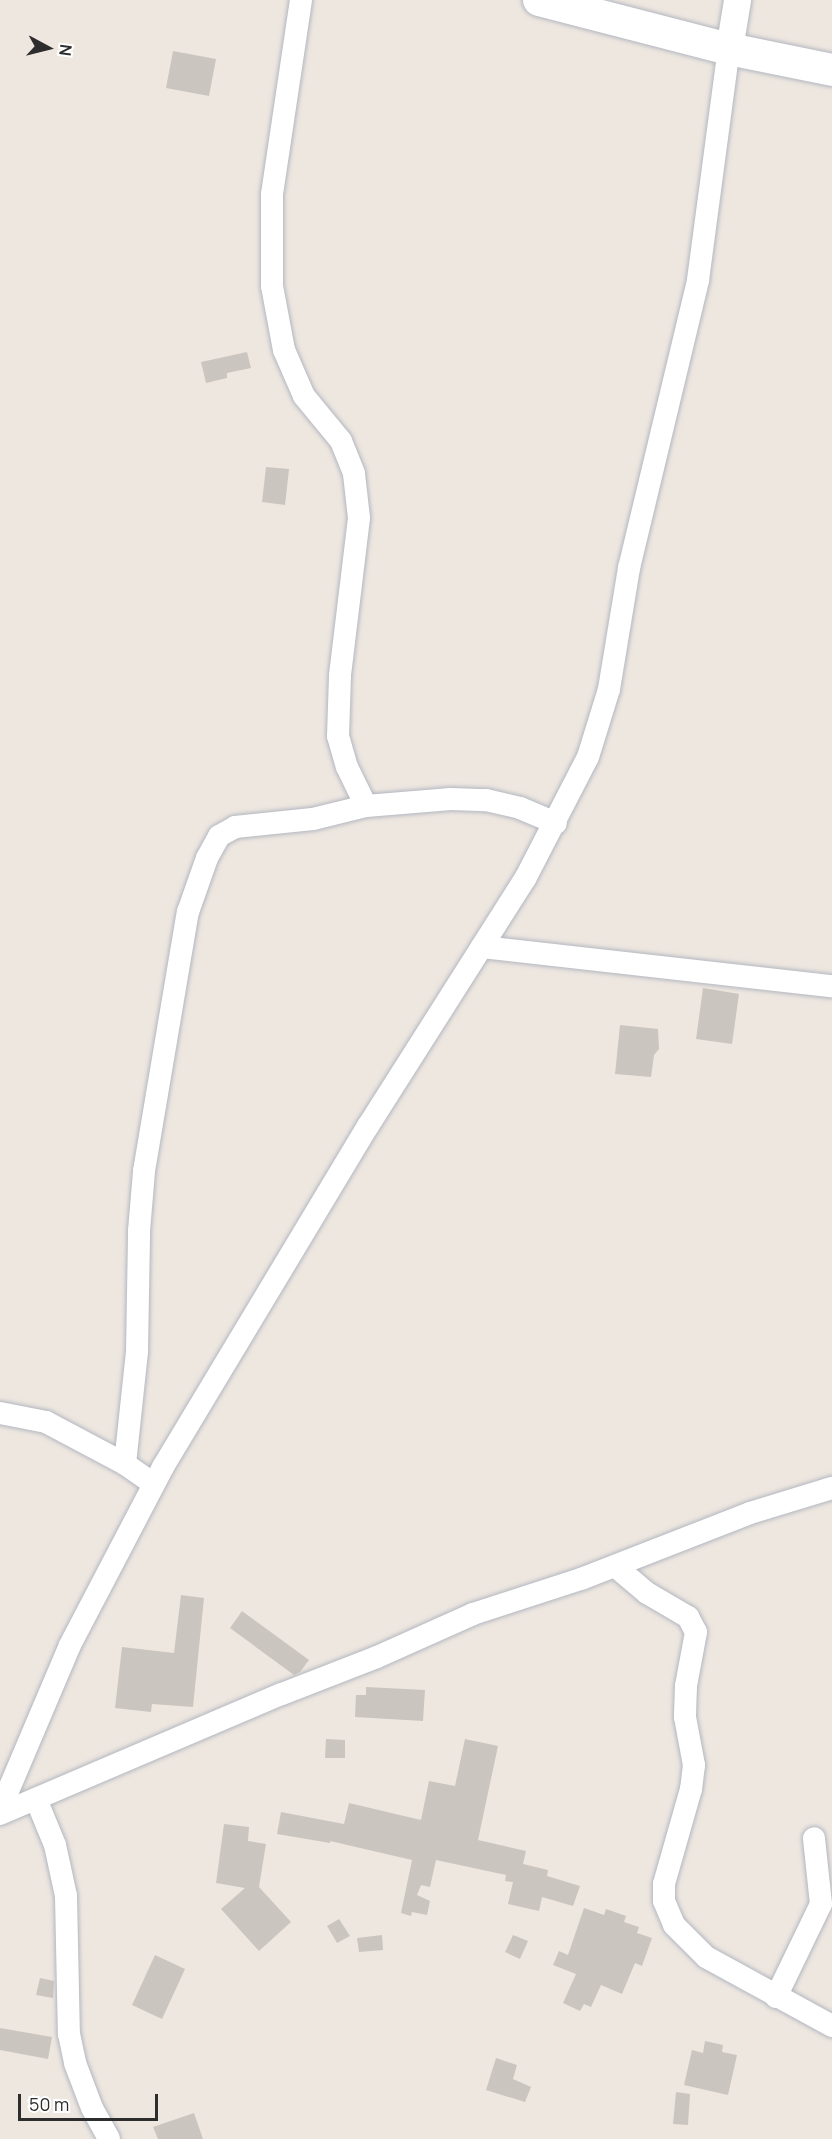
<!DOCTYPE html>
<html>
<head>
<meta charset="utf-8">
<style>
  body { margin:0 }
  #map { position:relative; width:832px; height:2139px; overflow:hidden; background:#eee7e0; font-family:Manrope,sans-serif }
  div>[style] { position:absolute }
  .building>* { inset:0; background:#cac5be }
  .roads { filter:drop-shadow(0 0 2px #b3b7c0) drop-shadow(0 0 2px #b3b7c0) }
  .minor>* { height:22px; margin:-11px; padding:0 11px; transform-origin:11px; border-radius:11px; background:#fff }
  .tertiary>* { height:27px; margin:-13.5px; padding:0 13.5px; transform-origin:13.5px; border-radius:13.5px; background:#fff }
  .secondary>* { height:32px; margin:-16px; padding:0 16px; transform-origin:16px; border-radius:16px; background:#fff }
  span { translate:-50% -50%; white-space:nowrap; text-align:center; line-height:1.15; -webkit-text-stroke:5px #fff; paint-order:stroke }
  .north { position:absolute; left:18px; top:18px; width:60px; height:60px; -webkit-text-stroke:4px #fff; paint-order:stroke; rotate:97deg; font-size:16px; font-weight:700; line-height:24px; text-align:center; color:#2d2d2d }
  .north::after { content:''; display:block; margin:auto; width:21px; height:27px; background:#2d2d2d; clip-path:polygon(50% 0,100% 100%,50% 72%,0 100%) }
  .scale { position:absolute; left:18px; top:2094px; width:140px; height:27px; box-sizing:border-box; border:3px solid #2d2d2d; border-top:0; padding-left:8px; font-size:18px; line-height:21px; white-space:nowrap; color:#2d2d2d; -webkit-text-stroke:4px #fff; paint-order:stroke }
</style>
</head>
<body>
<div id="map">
  <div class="building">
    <i style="clip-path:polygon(173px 51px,216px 59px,209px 96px,166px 88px)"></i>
    <i style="clip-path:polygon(247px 352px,251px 368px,227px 373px,227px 378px,206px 383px,201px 362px)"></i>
    <i style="clip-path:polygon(266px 467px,289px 469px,285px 505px,262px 502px)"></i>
    <i style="clip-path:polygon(703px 988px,739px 994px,732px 1044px,696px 1039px)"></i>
    <i style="clip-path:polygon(620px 1025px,658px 1029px,659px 1049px,654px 1055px,651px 1077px,615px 1074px)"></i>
    <i style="clip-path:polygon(181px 1595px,204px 1598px,193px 1707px,152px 1704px,151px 1712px,115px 1708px,122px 1647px,174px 1653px)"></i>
    <i style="clip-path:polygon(242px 1611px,309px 1660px,300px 1672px,294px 1675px,230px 1628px)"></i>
    <i style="clip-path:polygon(366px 1687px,425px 1690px,423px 1721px,355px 1717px,356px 1695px,366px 1695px)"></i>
    <i style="clip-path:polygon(326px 1739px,345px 1740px,345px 1758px,325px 1758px)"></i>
    <i style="clip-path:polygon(465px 1739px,498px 1746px,478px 1840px,526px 1851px,523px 1864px,548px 1870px,547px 1876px,580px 1886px,573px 1906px,542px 1897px,539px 1911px,508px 1904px,513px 1882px,505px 1881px,506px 1875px,436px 1860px,430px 1887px,421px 1885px,417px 1895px,430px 1901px,427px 1915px,412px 1912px,411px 1916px,401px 1913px,412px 1860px,330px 1841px,330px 1843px,277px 1834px,281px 1812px,344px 1824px,349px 1803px,421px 1820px,429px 1781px,455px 1786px)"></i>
    <i style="clip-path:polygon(224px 1824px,249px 1827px,248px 1841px,266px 1844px,259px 1887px,291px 1922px,259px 1951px,221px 1909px,245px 1888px,216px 1883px)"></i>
    <i style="clip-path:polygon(584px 1908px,604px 1915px,606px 1909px,626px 1916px,624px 1922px,639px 1927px,637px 1933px,652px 1938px,642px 1966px,635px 1963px,622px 1994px,601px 1985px,591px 2007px,584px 2004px,580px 2011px,563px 2003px,576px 1974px,553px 1965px,559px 1951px,568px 1955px)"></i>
    <i style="clip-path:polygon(339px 1919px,350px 1936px,337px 1943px,327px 1926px)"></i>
    <i style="clip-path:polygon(382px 1935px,383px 1950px,359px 1952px,357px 1938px)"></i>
    <i style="clip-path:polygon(513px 1935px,528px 1941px,520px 1959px,505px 1952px)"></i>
    <i style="clip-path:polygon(155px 1955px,185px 1969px,162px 2019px,132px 2005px)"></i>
    <i style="clip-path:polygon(40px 1978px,54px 1981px,53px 1998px,36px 1995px)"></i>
    <i style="clip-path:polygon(0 2028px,52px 2037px,48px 2059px,0 2050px)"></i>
    <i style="clip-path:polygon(705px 2041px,723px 2045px,722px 2052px,737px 2055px,728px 2095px,684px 2085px,692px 2050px,703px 2053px)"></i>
    <i style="clip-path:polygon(496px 2058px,517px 2065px,513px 2079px,531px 2087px,525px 2102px,486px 2090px)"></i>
    <i style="clip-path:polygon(676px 2092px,690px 2094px,688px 2125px,673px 2124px)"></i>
    <i style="clip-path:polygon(194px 2113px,203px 2139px,158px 2139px,153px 2127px)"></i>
  </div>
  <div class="roads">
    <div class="minor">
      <i style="left:301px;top:0;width:197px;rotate:98.5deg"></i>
      <i style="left:272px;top:195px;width:91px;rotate:90deg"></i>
      <i style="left:272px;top:286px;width:65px;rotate:79.4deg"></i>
      <i style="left:284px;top:350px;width:50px;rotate:66.5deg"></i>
      <i style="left:304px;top:396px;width:58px;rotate:50.6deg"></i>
      <i style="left:341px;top:441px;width:35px;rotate:68deg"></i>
      <i style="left:354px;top:474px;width:44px;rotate:83.5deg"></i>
      <i style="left:359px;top:518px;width:159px;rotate:96.9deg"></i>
      <i style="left:340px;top:676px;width:60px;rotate:91.9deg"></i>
      <i style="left:338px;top:736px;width:32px;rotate:74deg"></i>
      <i style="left:347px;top:767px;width:43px;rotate:64deg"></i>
      <i style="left:482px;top:947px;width:352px;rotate:6.4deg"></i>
      <i style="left:0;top:1413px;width:47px;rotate:11.1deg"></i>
      <i style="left:46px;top:1422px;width:89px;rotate:28deg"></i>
      <i style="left:125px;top:1464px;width:35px;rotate:35deg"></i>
      <i style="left:125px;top:1464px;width:114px;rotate:-83.9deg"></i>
      <i style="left:137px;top:1351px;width:120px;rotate:-89deg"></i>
      <i style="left:139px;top:1231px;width:60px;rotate:-85.2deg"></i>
      <i style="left:144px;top:1171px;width:263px;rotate:-80.4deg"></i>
      <i style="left:188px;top:912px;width:57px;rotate:-70.6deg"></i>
      <i style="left:207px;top:858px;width:25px;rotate:-61deg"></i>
      <i style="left:219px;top:836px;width:18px;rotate:-29deg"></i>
      <i style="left:235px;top:827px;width:78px;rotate:-5.9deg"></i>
      <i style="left:313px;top:819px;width:55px;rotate:-13.8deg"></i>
      <i style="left:366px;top:806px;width:85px;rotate:-4.7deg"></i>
      <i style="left:451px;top:799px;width:35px;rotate:2deg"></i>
      <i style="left:486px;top:800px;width:35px;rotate:13deg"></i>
      <i style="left:520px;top:808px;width:39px;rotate:23deg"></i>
      <i style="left:615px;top:1566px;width:42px;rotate:40.2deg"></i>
      <i style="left:647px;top:1593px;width:48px;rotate:30.3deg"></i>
      <i style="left:688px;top:1617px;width:17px;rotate:62deg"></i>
      <i style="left:696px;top:1632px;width:55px;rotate:100.5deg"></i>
      <i style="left:686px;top:1686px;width:31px;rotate:92deg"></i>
      <i style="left:685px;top:1717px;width:49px;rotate:79.4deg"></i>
      <i style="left:694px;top:1765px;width:24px;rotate:97deg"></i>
      <i style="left:691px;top:1789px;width:99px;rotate:105.9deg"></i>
      <i style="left:664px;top:1884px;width:17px;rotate:90deg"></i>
      <i style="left:664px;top:1901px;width:26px;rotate:67deg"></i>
      <i style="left:674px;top:1925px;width:45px;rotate:45deg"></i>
      <i style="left:706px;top:1957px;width:144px;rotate:28.7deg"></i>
      <i style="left:36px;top:1799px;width:50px;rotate:67.6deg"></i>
      <i style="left:55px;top:1845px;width:52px;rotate:77.8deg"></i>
      <i style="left:66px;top:1896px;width:138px;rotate:88.8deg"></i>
      <i style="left:69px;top:2034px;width:30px;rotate:78deg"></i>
      <i style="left:75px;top:2063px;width:48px;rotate:69.3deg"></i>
      <i style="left:92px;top:2108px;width:35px;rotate:61deg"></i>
      <i style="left:0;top:1810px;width:179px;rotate:-67deg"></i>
      <i style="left:70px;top:1645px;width:201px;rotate:-62.4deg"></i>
      <i style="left:163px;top:1467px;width:398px;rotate:-59deg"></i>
      <i style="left:368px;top:1126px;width:293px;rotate:-57.6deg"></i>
      <i style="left:525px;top:879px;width:137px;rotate:-62.7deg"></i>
      <i style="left:588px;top:757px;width:71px;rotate:-72.8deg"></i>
      <i style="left:609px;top:689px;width:123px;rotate:-80.6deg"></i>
      <i style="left:629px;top:568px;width:296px;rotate:-76.5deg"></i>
      <i style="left:698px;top:280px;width:233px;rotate:-82.4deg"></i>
      <i style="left:0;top:1814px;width:306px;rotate:-23.1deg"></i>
      <i style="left:282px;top:1694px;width:102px;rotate:-21.3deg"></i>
      <i style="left:377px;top:1657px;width:105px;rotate:-24.1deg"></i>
      <i style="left:473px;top:1614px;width:114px;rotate:-18deg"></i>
      <i style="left:581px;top:1579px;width:181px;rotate:-21.3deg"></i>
      <i style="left:750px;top:1513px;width:86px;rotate:-17deg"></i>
      <i style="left:776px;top:1997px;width:103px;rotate:-64.2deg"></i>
      <i style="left:821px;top:1904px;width:66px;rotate:-96.1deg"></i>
    </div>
    <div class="tertiary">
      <i style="left:729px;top:49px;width:50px;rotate:-80.7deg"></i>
    </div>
    <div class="secondary">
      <i style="left:539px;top:0;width:196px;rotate:14.5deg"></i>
      <i style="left:729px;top:49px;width:105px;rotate:11.5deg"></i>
    </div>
  </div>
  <div class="north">N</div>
  <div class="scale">50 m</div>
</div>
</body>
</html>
